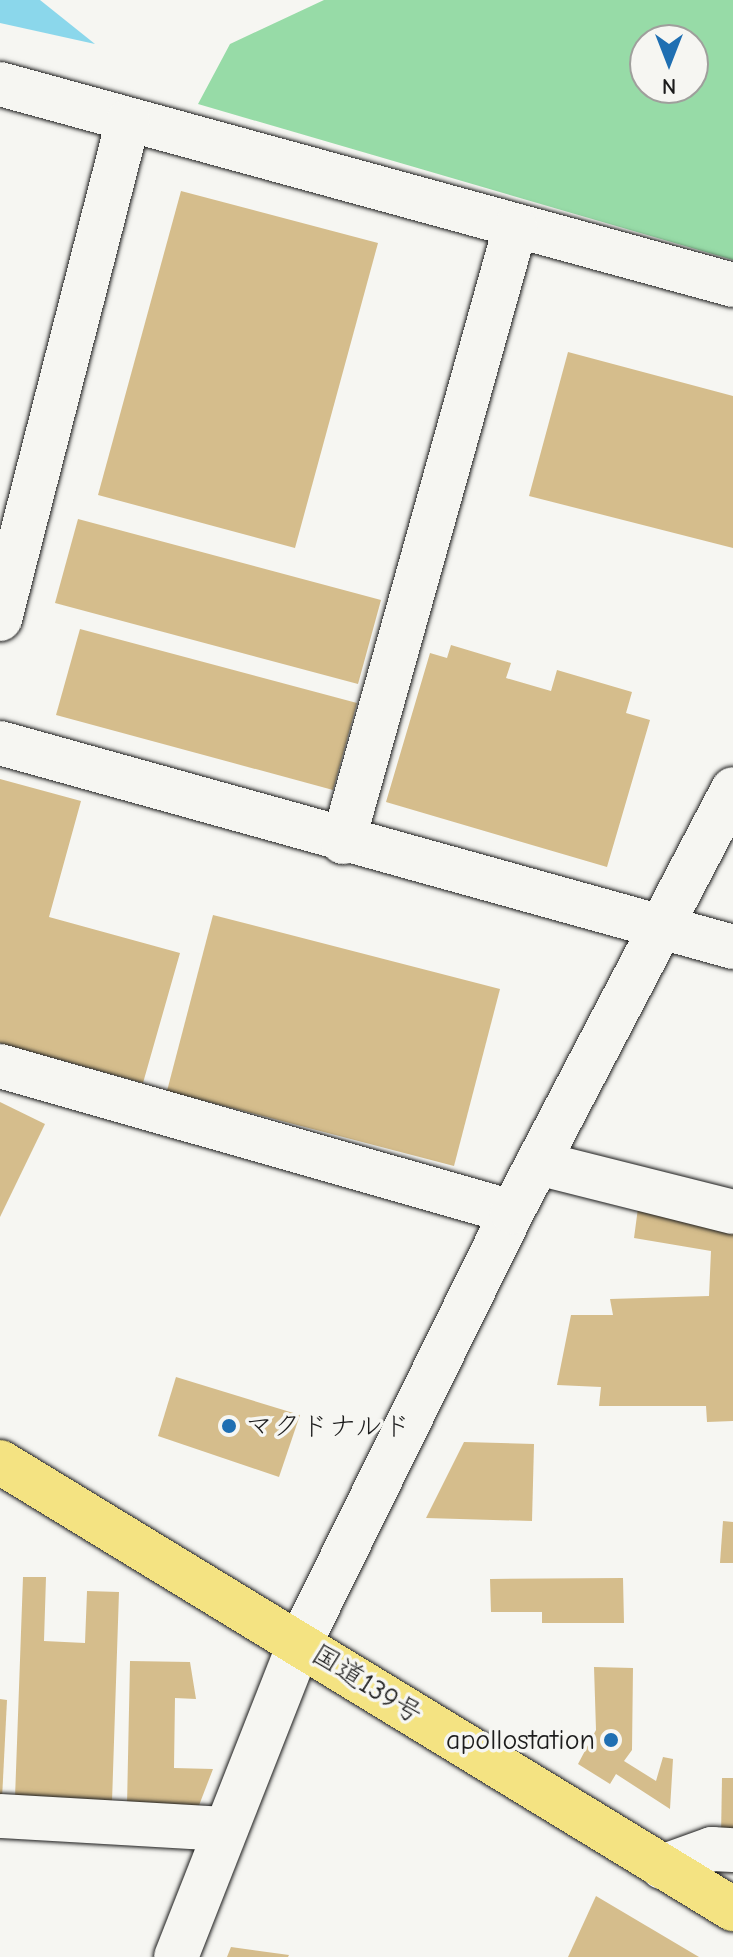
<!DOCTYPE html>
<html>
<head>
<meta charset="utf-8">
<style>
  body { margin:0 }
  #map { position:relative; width:733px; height:1957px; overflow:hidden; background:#f6f6f2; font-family:"Comic Neue","Klee One",sans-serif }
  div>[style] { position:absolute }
  .green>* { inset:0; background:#97dba7 }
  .water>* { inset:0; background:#8bd7eb }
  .building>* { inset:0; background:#d5bd8c }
  .roads { filter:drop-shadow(0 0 2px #1c1c1c) drop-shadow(0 0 2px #1c1c1c) }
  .minor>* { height:44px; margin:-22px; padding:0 22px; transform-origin:22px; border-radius:22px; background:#f6f6f2 }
  .highway>* { height:44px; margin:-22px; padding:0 22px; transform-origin:22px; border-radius:22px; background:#f4e382 }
  .dots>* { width:22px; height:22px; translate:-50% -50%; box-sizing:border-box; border:4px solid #f6f6f2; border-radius:50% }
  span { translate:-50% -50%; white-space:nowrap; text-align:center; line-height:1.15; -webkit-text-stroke:7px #f6f6f2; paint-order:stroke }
  .poi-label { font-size:28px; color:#1c1c1c }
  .left { translate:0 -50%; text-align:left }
  .right { translate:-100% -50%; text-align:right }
  .street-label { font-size:28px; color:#1c1c1c }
  .north { position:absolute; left:629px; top:24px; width:80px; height:80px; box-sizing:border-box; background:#f6f6f2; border:2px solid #9f9f9c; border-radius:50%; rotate:180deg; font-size:22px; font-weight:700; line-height:32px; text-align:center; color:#1c1c1c }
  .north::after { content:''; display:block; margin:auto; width:28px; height:36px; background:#1f6fb2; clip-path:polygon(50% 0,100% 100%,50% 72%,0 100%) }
</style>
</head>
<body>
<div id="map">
  <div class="green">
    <i style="clip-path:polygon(evenodd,324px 0,733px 0,733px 260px,198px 104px,230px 44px,324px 0,645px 40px,693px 40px,693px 88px,645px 88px,645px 40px)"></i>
  </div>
  <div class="water">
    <i style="clip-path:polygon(0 0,40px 0,95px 44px,0 23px)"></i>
  </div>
  <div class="building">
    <i style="clip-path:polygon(181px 191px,378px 243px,295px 548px,98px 495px)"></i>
    <i style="clip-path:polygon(568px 352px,733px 396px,733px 548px,529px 496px)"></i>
    <i style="clip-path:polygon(78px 519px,381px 600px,358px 684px,55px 603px)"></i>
    <i style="clip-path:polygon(80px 629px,357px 703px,333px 790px,56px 715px)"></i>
    <i style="clip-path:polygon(451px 645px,511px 663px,506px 678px,551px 691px,557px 670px,632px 692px,626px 713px,650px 720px,607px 867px,386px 802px,430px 653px,447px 658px)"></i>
    <i style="clip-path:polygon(0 779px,81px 801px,49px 917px,180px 953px,143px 1083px,0 1043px)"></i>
    <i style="clip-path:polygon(213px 915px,500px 989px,454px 1166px,167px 1091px)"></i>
    <i style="clip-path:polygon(0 1102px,45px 1124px,0 1217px)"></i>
    <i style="clip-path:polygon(638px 1208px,733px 1233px,733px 1421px,707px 1422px,706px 1406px,599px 1406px,601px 1387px,557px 1385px,571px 1315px,613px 1315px,610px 1299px,709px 1296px,711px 1251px,634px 1238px)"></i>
    <i style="clip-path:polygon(176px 1377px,300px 1415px,279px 1477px,158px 1436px)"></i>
    <i style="clip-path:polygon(464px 1442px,534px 1444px,532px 1521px,426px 1518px)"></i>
    <i style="clip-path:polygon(723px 1521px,733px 1522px,733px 1563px,720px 1563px)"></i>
    <i style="clip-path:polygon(23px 1577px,46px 1577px,44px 1641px,85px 1643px,87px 1591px,119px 1592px,112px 1802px,15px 1798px)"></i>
    <i style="clip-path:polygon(623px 1578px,624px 1623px,542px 1623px,542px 1612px,491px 1612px,490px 1579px)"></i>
    <i style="clip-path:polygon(130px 1661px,190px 1662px,196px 1699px,175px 1698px,174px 1768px,213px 1769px,198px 1808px,127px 1806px)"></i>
    <i style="clip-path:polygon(594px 1667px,633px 1668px,632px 1750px,624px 1761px,656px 1781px,663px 1757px,673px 1759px,670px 1809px,616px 1774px,610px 1784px,578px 1764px,596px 1730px)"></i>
    <i style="clip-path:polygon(0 1699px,7px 1700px,2px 1799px,0 1799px)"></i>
    <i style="clip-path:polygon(722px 1778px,733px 1778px,733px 1837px,721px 1837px)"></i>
    <i style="clip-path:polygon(596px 1896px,699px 1957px,568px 1957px)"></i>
    <i style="clip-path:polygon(231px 1947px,289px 1955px,288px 1957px,227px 1957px)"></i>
  </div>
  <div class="roads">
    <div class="minor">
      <i style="left:0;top:84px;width:760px;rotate:15.33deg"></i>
      <i style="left:0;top:619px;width:514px;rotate:-75.59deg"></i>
      <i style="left:0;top:743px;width:761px;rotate:15.55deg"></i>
      <i style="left:343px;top:842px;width:638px;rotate:-74.35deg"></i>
      <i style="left:0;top:1066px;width:532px;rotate:15.92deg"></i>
      <i style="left:538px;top:1163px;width:201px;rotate:14.1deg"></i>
      <i style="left:0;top:1816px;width:225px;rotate:3.3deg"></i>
      <i style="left:662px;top:1867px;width:53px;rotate:-19.8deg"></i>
      <i style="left:712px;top:1849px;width:21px;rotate:3deg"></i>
      <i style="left:176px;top:1957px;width:338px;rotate:-68.5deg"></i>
      <i style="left:300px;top:1643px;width:480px;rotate:-63.8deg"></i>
      <i style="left:512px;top:1212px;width:477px;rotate:-62.4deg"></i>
    </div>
    <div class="highway">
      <i style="left:0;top:1462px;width:859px;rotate:31.38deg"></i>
    </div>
  </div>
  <div class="dots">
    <i style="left:229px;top:1426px;background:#1f6fb2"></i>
    <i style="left:611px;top:1740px;background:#1f6fb2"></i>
  </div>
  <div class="poi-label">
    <span class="left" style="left:245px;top:1426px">マクドナルド</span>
    <span class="right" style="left:595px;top:1740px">apollostation</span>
  </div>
  <div class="street-label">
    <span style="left:367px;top:1684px;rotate:32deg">国道139号</span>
  </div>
  <div class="north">N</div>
</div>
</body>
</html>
